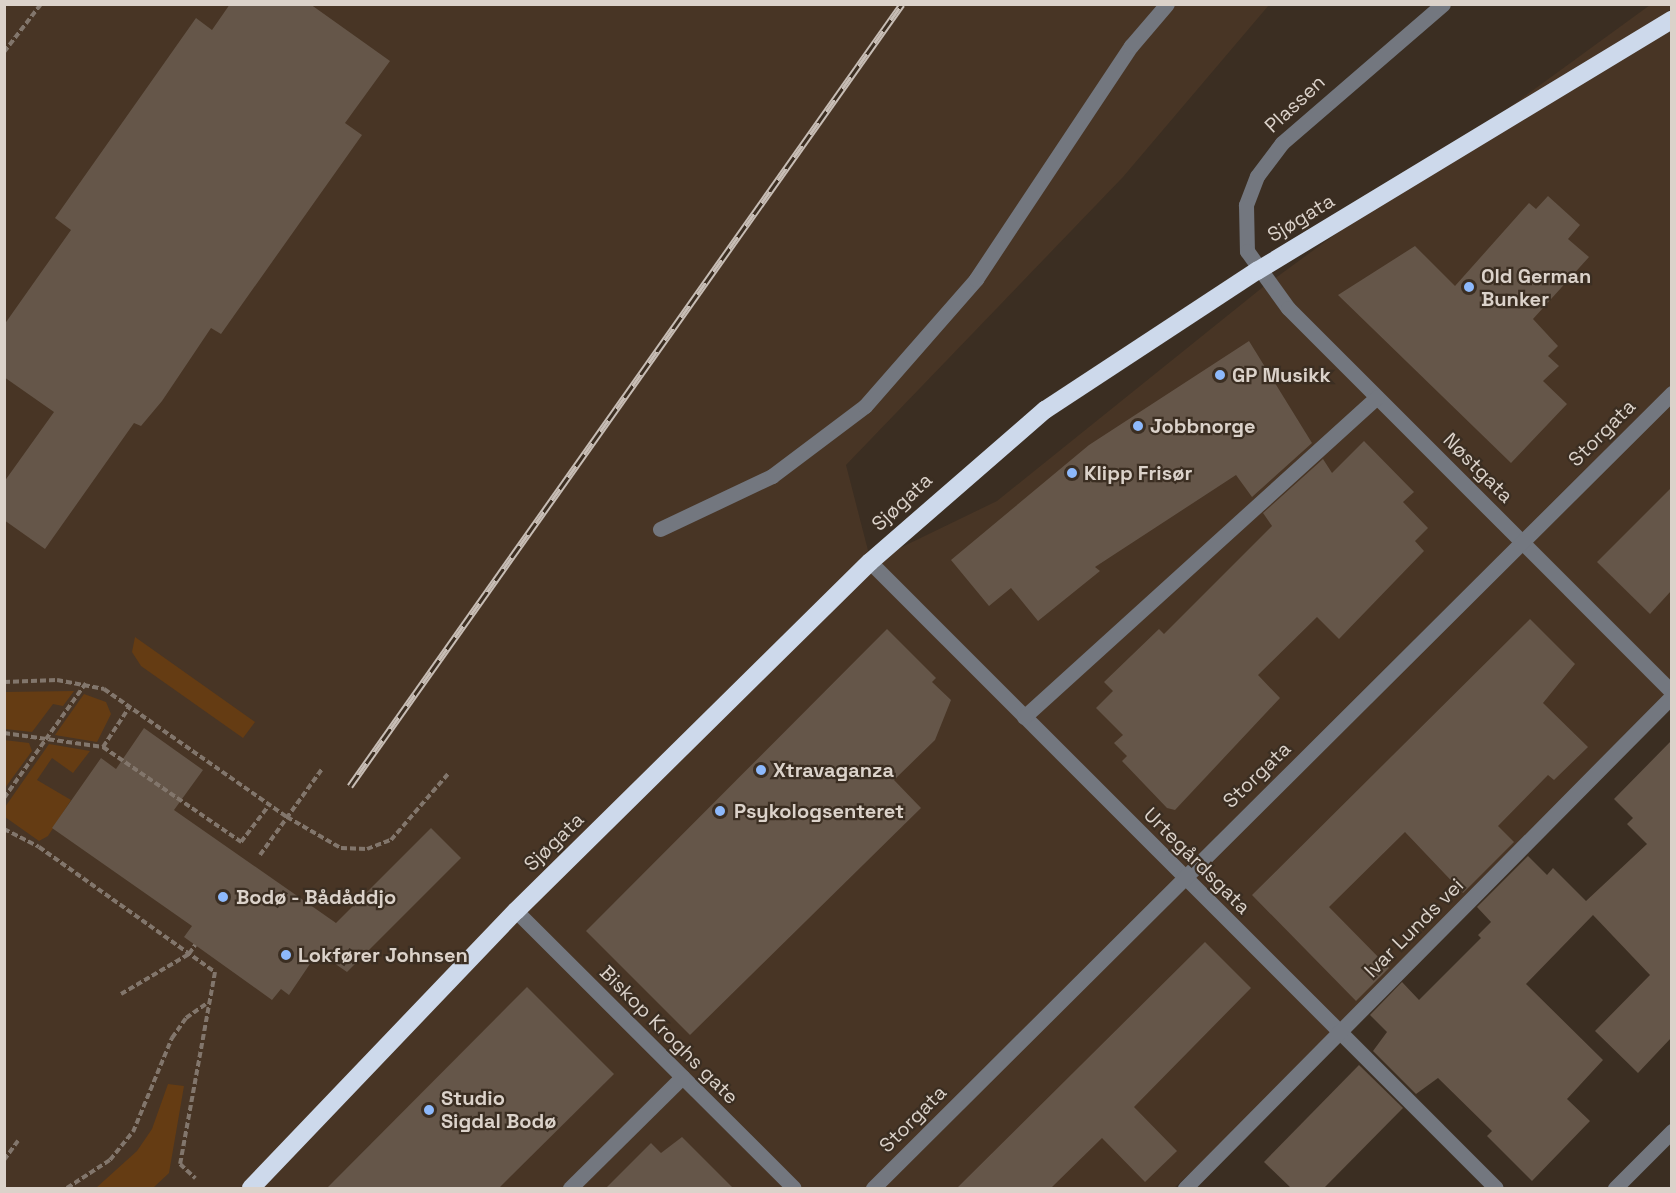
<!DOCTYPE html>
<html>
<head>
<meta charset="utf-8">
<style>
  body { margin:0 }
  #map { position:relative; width:1676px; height:1193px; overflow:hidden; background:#3b2e22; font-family:"Space Grotesk",sans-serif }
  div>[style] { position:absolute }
  .built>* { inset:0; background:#483525 }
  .green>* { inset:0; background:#653c13 }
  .building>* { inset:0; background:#655649 }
  .path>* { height:4px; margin-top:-2px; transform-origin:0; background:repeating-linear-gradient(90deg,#82766c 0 6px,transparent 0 9px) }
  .minor>* { height:15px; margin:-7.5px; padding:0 7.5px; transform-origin:7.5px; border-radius:7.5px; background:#73777f }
  .highway>* { height:18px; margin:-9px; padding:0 9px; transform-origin:9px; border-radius:9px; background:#cdd9eb }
  .rail>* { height:7px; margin-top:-3.5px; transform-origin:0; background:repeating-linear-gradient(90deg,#3b2e22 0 14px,#c7bdb5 0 28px); box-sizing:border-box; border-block:2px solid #c7bdb5 }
  .dots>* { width:16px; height:16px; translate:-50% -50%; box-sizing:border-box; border:3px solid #3b2e22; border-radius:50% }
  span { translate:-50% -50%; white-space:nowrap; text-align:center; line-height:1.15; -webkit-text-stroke:4.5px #3b2e22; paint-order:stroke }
  .street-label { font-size:20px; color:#dbd2ca }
  .poi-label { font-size:20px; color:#dbd2ca; font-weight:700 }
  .left { translate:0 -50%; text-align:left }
  .frame { position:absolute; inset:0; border:6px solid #dbd2ca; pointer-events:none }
</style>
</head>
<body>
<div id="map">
  <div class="built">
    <i style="clip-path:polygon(5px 5px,1269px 5px,1123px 177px,846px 465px,871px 562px,997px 501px,1263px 287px,1650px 5px,1671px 5px,1671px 690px,1339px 1034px,1174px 1188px,5px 1188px)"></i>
  </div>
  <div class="green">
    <i style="clip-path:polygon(135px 637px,255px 722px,243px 738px,141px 666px,132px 652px)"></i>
    <i style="clip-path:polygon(74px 691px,63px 706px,53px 704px,32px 732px,5px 729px,5px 692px)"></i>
    <i style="clip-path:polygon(84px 694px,106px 702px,111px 714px,97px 742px,55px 735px)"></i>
    <i style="clip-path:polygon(4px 740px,29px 743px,32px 751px,5px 788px)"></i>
    <i style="clip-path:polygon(49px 744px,90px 751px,73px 773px,52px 758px,37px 780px,71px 800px,48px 836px,39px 841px,5px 817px,5px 807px)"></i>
    <i style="clip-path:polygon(168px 1084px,184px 1086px,169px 1173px,153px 1188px,96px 1188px,137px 1151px,152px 1129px)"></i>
  </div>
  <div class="building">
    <i style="clip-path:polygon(230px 4px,310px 4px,390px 61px,345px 123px,362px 135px,221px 334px,211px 328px,162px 401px,141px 426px,134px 423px,45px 549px,4px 520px,4px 482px,54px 412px,4px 377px,4px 325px,71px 230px,55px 218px,196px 18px,212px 30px)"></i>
    <i style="clip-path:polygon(1548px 196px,1580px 225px,1568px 239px,1589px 257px,1533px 319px,1558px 346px,1548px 356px,1559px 366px,1543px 381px,1567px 404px,1511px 463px,1338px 295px,1415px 246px,1455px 286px,1529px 203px,1536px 209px)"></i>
    <i style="clip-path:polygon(1249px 341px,1312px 443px,1252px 497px,1236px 475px,1095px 567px,1100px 571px,1038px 621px,1011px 588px,989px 606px,951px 560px,1089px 445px)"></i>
    <i style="clip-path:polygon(1364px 441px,1414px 492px,1403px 502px,1428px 528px,1415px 541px,1424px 551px,1339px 639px,1317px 617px,1258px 675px,1280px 698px,1175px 810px,1167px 808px,1122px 761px,1127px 756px,1114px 743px,1123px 735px,1096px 708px,1113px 691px,1104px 682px,1159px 629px,1164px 634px,1272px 526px,1263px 513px,1323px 459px,1332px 473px)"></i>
    <i style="clip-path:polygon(1671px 488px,1671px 591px,1650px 614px,1597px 562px)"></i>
    <i style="clip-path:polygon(1530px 619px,1575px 664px,1543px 703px,1588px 747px,1554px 780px,1548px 775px,1498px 826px,1514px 842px,1463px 893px,1405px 832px,1329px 907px,1389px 968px,1356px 1001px,1252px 895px)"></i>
    <i style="clip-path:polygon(887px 629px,936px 678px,932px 682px,951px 700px,935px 740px,894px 780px,921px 808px,690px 1035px,586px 931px)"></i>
    <i style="clip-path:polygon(144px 728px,203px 770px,174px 810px,336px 923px,431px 828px,461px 858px,347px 972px,318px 952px,289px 995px,281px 989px,272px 1000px,184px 937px,192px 926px,52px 828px,101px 758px,116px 769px)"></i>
    <i style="clip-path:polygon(1671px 741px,1671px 1038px,1638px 1073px,1595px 1031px,1650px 975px,1593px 915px,1526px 984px,1603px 1060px,1567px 1099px,1590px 1121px,1532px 1181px,1487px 1136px,1492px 1131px,1438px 1078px,1416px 1094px,1373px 1051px,1387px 1032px,1370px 1015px,1402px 982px,1419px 1000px,1481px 938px,1478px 935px,1491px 922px,1477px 907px,1528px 856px,1547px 875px,1553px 868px,1586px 901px,1647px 844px,1627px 824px,1633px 818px,1614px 799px)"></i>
    <i style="clip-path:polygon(1205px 942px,1251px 988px,1134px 1107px,1177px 1151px,1145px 1182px,1102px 1138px,1051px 1188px,957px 1188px)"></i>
    <i style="clip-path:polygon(527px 987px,614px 1074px,499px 1188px,327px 1188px)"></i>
    <i style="clip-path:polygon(1359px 1065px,1403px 1108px,1324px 1188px,1291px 1188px,1264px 1162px)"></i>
    <i style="clip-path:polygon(682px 1137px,733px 1188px,606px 1188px,651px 1143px,661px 1153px)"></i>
  </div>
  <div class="path">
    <i style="left:4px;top:52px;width:61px;rotate:-52.4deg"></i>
    <i style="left:4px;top:682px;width:53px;rotate:-2.2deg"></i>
    <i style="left:57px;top:680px;width:48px;rotate:10.8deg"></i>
    <i style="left:104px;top:689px;width:223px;rotate:35deg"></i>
    <i style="left:287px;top:817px;width:62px;rotate:29.9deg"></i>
    <i style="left:341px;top:848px;width:26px;rotate:2deg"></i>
    <i style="left:367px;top:849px;width:26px;rotate:-21deg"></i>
    <i style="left:391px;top:840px;width:87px;rotate:-49.2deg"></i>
    <i style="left:4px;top:733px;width:100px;rotate:8deg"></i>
    <i style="left:103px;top:747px;width:168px;rotate:34.5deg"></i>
    <i style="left:241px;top:842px;width:48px;rotate:-52.7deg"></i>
    <i style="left:103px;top:747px;width:49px;rotate:-56.6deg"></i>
    <i style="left:4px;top:798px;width:141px;rotate:-54.5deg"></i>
    <i style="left:4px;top:829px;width:39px;rotate:27deg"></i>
    <i style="left:39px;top:847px;width:216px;rotate:35.4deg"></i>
    <i style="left:215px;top:972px;width:195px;rotate:100.3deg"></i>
    <i style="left:180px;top:1164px;width:21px;rotate:43deg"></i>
    <i style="left:260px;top:855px;width:106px;rotate:-54.2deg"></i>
    <i style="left:121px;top:994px;width:79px;rotate:-30.5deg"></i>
    <i style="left:189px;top:954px;width:11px;rotate:-56deg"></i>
    <i style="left:4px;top:1160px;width:24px;rotate:-54deg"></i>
    <i style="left:67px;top:1188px;width:51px;rotate:-33.1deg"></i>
    <i style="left:110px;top:1160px;width:36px;rotate:-51deg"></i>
    <i style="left:133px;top:1132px;width:102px;rotate:-67.5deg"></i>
    <i style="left:172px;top:1038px;width:24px;rotate:-55deg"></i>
    <i style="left:186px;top:1018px;width:24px;rotate:-35deg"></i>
  </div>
  <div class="minor">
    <i style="left:1443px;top:4px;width:213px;rotate:139.2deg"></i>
    <i style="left:1282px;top:143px;width:41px;rotate:127.1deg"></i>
    <i style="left:1257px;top:176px;width:31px;rotate:111deg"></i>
    <i style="left:1246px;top:205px;width:46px;rotate:88.8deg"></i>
    <i style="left:1247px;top:251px;width:70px;rotate:54.3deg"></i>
    <i style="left:1288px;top:308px;width:543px;rotate:45deg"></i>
    <i style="left:660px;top:529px;width:124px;rotate:-25.3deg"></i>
    <i style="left:772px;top:476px;width:116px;rotate:-37deg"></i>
    <i style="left:865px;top:406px;width:169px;rotate:-48.8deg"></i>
    <i style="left:976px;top:279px;width:280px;rotate:-56.4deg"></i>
    <i style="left:1131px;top:46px;width:55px;rotate:-49.4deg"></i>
    <i style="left:870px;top:562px;width:885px;rotate:45deg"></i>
    <i style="left:1024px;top:717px;width:476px;rotate:-42.2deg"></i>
    <i style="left:516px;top:911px;width:392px;rotate:44.9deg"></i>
    <i style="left:570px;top:1188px;width:158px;rotate:-44.7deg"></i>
    <i style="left:873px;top:1188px;width:1127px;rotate:-44.86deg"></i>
    <i style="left:1185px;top:1188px;width:692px;rotate:-45.29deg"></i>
    <i style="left:1615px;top:1188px;width:81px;rotate:-45deg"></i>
  </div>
  <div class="highway">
    <i style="left:251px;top:1188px;width:383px;rotate:-46.3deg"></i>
    <i style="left:516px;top:911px;width:497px;rotate:-44.6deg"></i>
    <i style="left:870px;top:562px;width:232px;rotate:-41deg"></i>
    <i style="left:1045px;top:410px;width:254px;rotate:-33.3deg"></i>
    <i style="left:1257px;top:271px;width:485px;rotate:-31.2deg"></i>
  </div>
  <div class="rail">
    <i style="left:350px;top:786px;width:957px;rotate:-54.78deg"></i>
  </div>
  <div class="dots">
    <i style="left:1469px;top:287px;background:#8db9fc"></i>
    <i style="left:1220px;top:375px;background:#8db9fc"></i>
    <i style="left:1138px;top:426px;background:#8db9fc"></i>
    <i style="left:1072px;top:473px;background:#8db9fc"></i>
    <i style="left:761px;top:770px;background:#8db9fc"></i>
    <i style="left:720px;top:811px;background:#8db9fc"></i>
    <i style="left:223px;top:897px;background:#8db9fc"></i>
    <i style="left:286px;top:955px;background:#8db9fc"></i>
    <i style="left:429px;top:1110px;background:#8db9fc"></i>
  </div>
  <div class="street-label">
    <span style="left:1295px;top:104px;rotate:-43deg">Plassen</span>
    <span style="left:1301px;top:218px;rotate:-31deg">Sjøgata</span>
    <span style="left:1602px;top:433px;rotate:-45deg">Storgata</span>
    <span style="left:1478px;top:468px;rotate:45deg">Nøstgata</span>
    <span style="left:902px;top:502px;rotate:-43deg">Sjøgata</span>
    <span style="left:1257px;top:775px;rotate:-44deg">Storgata</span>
    <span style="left:554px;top:842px;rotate:-44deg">Sjøgata</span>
    <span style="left:1197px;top:861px;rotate:45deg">Urtegårdsgata</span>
    <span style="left:1414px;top:928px;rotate:-45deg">Ivar Lunds vei</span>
    <span style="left:669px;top:1035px;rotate:45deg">Biskop Kroghs gate</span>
    <span style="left:913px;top:1119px;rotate:-45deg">Storgata</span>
  </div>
  <div class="poi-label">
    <span class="left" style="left:1481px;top:288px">Old German<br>Bunker</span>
    <span class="left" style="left:1232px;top:375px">GP Musikk</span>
    <span class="left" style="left:1150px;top:426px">Jobbnorge</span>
    <span class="left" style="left:1084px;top:473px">Klipp Frisør</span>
    <span class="left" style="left:773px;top:770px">Xtravaganza</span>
    <span class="left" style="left:734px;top:811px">Psykologsenteret</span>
    <span class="left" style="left:236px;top:897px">Bodø - Bådåddjo</span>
    <span class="left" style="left:298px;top:955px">Lokfører Johnsen</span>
    <span class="left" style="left:441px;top:1110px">Studio<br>Sigdal Bodø</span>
  </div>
  <div class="frame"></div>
</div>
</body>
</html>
